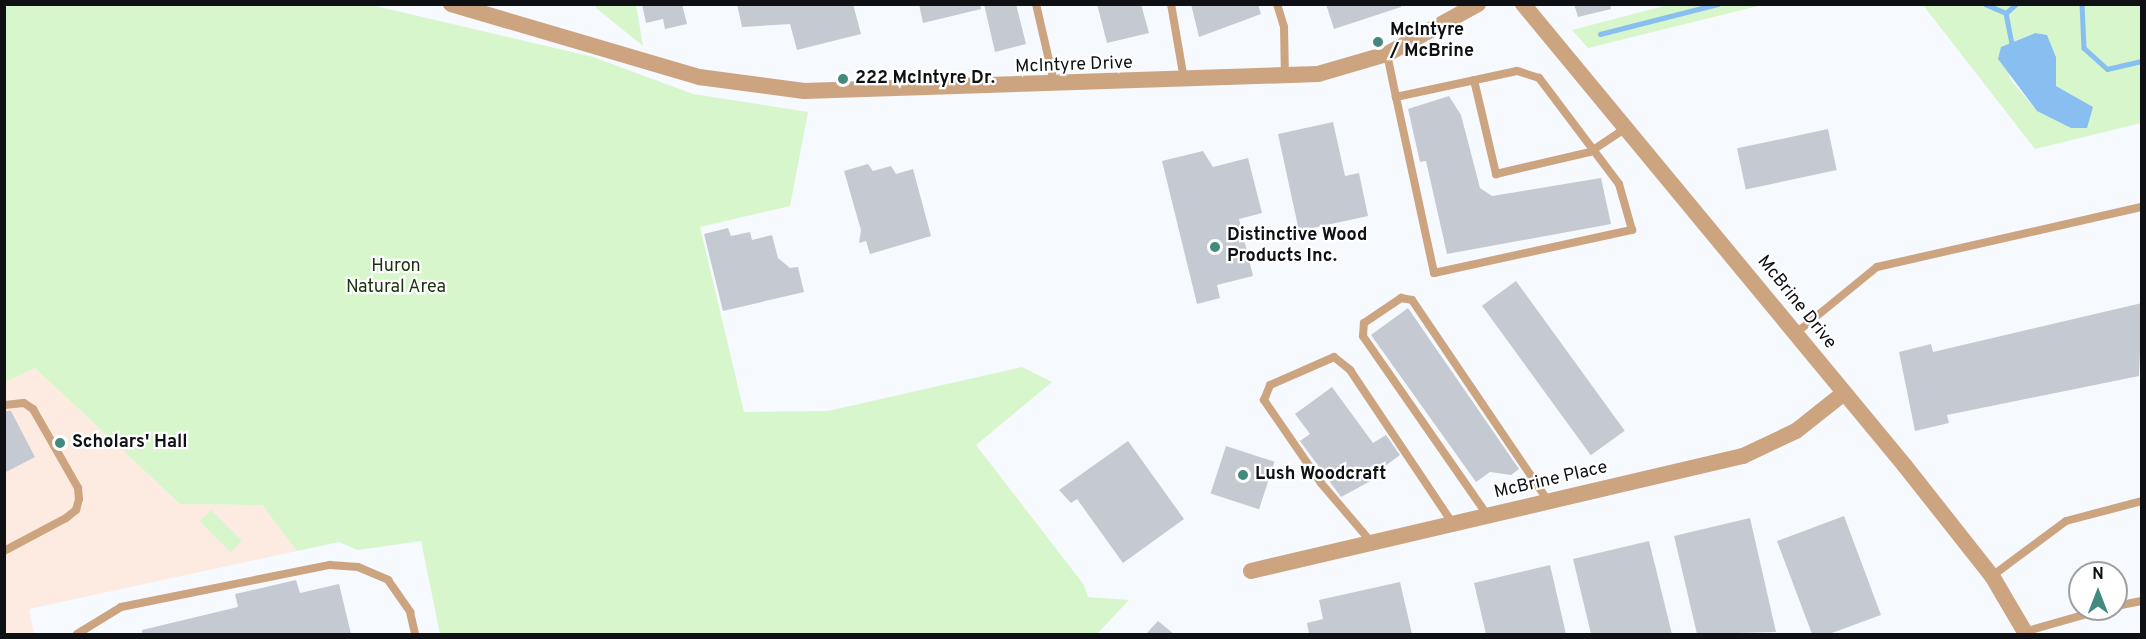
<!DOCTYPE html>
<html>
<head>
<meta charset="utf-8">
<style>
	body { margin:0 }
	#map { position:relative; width:2146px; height:639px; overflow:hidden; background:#f6f9fe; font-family:Overpass,sans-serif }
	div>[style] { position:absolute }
	.education>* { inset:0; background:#fdebe1 }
	.green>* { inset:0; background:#d7f6cb; transform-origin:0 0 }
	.water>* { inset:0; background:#89bef0 }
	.stream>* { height:4.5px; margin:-2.25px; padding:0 2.25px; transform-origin:2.25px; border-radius:2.25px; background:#89bef0 }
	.building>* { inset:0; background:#c5cad2; transform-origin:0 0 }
	.service>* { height:8px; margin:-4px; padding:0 4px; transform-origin:4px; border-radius:4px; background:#cca480 }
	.minor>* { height:16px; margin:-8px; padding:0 8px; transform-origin:8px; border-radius:8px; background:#cca480 }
	.dots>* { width:16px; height:16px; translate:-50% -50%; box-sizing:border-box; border:3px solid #fff; border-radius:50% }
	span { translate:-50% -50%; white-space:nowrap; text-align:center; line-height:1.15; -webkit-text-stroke:4.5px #fff; paint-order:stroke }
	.poi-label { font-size:18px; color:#0e1013; font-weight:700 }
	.left { translate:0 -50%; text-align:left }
	.street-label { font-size:18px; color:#0e1013 }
	.park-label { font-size:18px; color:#19340c }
	.frame { position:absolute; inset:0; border:6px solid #0e1013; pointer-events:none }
	.north { position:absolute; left:2068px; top:561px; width:60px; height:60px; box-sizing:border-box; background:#fff; border:2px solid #9f9fa1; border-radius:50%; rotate:0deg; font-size:16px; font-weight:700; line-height:24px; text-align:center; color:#0e1013 }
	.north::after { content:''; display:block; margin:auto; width:21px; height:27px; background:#44897f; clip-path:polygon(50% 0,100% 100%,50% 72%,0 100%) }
</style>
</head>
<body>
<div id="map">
	<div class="education">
		<i style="clip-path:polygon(35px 368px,180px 504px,262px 505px,297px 551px,29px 609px,34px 634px,5px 634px,4px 382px)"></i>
	</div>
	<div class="green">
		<i style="clip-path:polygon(4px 5px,371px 5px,593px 57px,693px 94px,808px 112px,790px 206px,700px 227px,744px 412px,828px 411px,1022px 367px,1052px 382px,976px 445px,1084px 585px,1088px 597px,1129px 600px,1097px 634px,440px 634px,421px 541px,358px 550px,339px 542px,297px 551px,262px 505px,180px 504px,35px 368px,5px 382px)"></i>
		<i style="clip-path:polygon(595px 5px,636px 5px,643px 46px,596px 8px)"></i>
		<i style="clip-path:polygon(1668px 5px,1762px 5px,1588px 48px,1572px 30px)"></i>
		<i style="clip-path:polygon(evenodd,1923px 5px,2141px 5px,2141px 123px,2035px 149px,1923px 5px,2034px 33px,2047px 35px,2056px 57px,2056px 86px,2077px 98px,2037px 111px,2010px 79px,2001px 47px,2034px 33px)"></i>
		<i style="left:211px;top:510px;width:44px;height:16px;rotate:45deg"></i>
	</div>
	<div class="water">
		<i style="clip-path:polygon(2035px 33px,2047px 35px,2056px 57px,2056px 86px,2093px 107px,2087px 128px,2071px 128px,2037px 111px,1998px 59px,2001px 47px)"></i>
	</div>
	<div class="stream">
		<i style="left:1985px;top:4px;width:23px;rotate:23deg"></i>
		<i style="left:2006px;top:13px;width:13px;rotate:-42deg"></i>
		<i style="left:2082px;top:4px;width:44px;rotate:87.4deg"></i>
		<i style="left:2084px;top:48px;width:31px;rotate:42deg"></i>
		<i style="left:2107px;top:69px;width:36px;rotate:-13deg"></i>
		<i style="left:2006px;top:13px;width:33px;rotate:79deg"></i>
		<i style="left:1600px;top:34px;width:122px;rotate:-14.3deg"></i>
	</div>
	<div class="building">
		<i style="clip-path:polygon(642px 4px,682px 4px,687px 24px,665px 29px,663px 19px,646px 23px)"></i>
		<i style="clip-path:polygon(737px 4px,853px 4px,861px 34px,797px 50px,790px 24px,742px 27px)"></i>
		<i style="clip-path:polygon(919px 4px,980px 4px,981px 9px,923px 23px)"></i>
		<i style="clip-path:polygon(984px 4px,1016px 4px,1026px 44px,995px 52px)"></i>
		<i style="clip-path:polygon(1097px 4px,1141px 4px,1149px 33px,1107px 43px)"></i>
		<i style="clip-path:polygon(1191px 4px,1258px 4px,1261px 14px,1199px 37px)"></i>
		<i style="clip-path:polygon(1326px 4px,1400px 4px,1401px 7px,1334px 29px)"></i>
		<i style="clip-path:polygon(1574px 4px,1610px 4px,1611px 9px,1578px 17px)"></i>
		<i style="clip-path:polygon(1449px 96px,1461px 115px,1480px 188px,1492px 196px,1601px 178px,1611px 224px,1447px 254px,1426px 161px,1420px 162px,1408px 109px)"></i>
		<i style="clip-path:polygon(1333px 122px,1345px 176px,1359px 173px,1368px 216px,1299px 231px,1278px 134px)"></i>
		<i style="left:1828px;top:129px;width:42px;height:93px;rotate:78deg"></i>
		<i style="clip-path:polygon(1203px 151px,1213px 167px,1248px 158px,1262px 213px,1239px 219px,1253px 276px,1217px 285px,1220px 298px,1197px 304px,1162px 161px)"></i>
		<i style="clip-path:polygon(868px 164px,873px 171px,891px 166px,896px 174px,913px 169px,931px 236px,870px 254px,866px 241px,859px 243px,861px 230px,844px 171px)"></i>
		<i style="clip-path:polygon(728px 228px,731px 236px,750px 232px,752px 240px,772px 235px,778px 258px,790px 268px,798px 267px,804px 292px,723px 311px,704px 234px)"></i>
		<i style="left:1516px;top:281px;width:185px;height:42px;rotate:54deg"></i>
		<i style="clip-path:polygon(2142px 303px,2139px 376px,1947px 415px,1949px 423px,1915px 431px,1899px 352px,1931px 344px,1933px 352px)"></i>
		<i style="clip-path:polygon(1408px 308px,1519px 469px,1511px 475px,1490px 472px,1476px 482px,1371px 335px)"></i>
		<i style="clip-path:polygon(1332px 387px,1373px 443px,1386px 435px,1400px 455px,1377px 472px,1380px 476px,1341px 497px,1300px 441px,1310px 434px,1295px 414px)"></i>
		<i style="clip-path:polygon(4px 411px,11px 411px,35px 457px,4px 473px)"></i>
		<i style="clip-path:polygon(1128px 441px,1184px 519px,1123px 563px,1077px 499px,1071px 503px,1059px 490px)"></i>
		<i style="left:1226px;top:446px;width:51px;height:50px;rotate:18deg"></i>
		<i style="clip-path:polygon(1844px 516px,1881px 615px,1829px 634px,1812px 634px,1777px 541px)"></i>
		<i style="clip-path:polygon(1750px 518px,1776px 632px,1697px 634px,1674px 536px)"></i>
		<i style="clip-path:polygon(1649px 541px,1672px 634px,1591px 634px,1573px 559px)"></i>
		<i style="clip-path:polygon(1550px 565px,1566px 634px,1486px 634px,1474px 583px)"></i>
		<i style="clip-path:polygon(296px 580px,300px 593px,339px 584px,351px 634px,142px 634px,142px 630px,238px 607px,235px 594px)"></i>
		<i style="clip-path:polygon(1400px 582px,1412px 634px,1309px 634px,1307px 623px,1323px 619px,1319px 600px)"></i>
		<i style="clip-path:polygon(1158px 621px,1174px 634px,1146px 634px)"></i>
	</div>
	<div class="service">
		<i style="left:1036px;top:4px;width:84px;rotate:77deg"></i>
		<i style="left:1171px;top:4px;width:76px;rotate:80.2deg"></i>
		<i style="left:1277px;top:4px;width:24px;rotate:73deg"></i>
		<i style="left:1284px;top:27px;width:50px;rotate:88.9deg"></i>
		<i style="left:1387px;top:54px;width:44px;rotate:78.2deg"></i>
		<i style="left:1396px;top:97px;width:180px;rotate:77.8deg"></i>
		<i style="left:1434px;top:273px;width:203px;rotate:-12.3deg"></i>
		<i style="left:1632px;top:230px;width:48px;rotate:-105.8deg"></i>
		<i style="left:1619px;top:184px;width:133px;rotate:-127deg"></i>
		<i style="left:1539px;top:78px;width:23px;rotate:-162deg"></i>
		<i style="left:1517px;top:71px;width:124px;rotate:167.9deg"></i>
		<i style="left:1474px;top:80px;width:97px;rotate:76.8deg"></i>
		<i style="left:1496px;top:174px;width:97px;rotate:-13.2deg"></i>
		<i style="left:1590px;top:152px;width:43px;rotate:-33.7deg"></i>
		<i style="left:1796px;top:333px;width:104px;rotate:-39.2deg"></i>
		<i style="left:1877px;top:267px;width:272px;rotate:-12.8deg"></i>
		<i style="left:4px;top:405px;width:20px;rotate:-6deg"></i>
		<i style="left:24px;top:403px;width:11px;rotate:34deg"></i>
		<i style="left:33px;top:409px;width:91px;rotate:60.3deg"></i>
		<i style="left:78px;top:488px;width:11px;rotate:85deg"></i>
		<i style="left:79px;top:499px;width:11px;rotate:105deg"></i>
		<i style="left:76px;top:510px;width:13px;rotate:141deg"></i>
		<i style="left:66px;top:518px;width:70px;rotate:152deg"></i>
		<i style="left:1488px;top:516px;width:219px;rotate:-124.8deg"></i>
		<i style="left:1363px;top:336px;width:13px;rotate:-86deg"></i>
		<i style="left:1364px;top:323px;width:45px;rotate:-34deg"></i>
		<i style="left:1401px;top:298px;width:11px;rotate:10deg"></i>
		<i style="left:1412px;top:300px;width:244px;rotate:55.9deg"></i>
		<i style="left:1372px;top:543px;width:79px;rotate:-130.4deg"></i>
		<i style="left:1321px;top:483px;width:101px;rotate:-124.5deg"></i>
		<i style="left:1264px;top:400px;width:16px;rotate:-68deg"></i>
		<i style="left:1270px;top:385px;width:70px;rotate:-23.6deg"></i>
		<i style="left:1334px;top:357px;width:21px;rotate:39deg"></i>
		<i style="left:1350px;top:370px;width:185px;rotate:56.2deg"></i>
		<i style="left:1992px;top:576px;width:92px;rotate:-36.6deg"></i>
		<i style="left:2066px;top:521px;width:79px;rotate:-14.7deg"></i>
		<i style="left:2116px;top:606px;width:26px;rotate:-11deg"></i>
		<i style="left:2024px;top:632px;width:83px;rotate:-16deg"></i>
		<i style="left:77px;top:634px;width:52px;rotate:-31.5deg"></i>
		<i style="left:121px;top:607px;width:213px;rotate:-11.4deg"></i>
		<i style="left:330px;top:565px;width:28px;rotate:4deg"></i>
		<i style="left:358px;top:567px;width:33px;rotate:23deg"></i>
		<i style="left:388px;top:580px;width:39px;rotate:55deg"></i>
		<i style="left:410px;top:612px;width:23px;rotate:77deg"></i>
	</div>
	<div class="minor">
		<i style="left:451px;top:4px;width:259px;rotate:16.4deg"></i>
		<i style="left:699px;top:77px;width:106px;rotate:7.6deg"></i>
		<i style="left:804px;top:91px;width:514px;rotate:-1.89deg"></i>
		<i style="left:1318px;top:74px;width:72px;rotate:-16.2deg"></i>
		<i style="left:1387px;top:54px;width:104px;rotate:-28.8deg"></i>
		<i style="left:1523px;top:4px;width:599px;rotate:50.41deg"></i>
		<i style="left:1905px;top:466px;width:140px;rotate:51.7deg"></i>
		<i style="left:1992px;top:576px;width:67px;rotate:59.6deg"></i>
		<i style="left:1251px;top:571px;width:505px;rotate:-13.16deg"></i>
		<i style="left:1743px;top:456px;width:59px;rotate:-25.3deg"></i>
		<i style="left:1796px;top:431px;width:61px;rotate:-38.4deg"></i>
	</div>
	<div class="dots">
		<i style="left:1378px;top:42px;background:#44897f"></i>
		<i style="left:843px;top:79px;background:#44897f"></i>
		<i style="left:1215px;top:247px;background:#44897f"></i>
		<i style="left:60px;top:443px;background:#44897f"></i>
		<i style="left:1243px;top:475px;background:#44897f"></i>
	</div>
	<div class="poi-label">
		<span class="left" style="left:1390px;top:42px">McIntyre<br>/ McBrine</span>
		<span class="left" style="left:855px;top:79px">222 McIntyre Dr.</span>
		<span class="left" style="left:1227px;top:247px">Distinctive Wood<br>Products Inc.</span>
		<span class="left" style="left:72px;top:443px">Scholars' Hall</span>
		<span class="left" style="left:1255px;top:475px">Lush Woodcraft</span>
	</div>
	<div class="street-label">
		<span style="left:1074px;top:66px;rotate:-2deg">McIntyre Drive</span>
		<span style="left:1796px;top:303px;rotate:51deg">McBrine Drive</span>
		<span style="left:1551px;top:481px;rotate:-13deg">McBrine Place</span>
	</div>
	<div class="park-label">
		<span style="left:396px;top:278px">Huron<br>Natural Area</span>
	</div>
	<div class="frame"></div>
	<div class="north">N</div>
</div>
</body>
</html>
